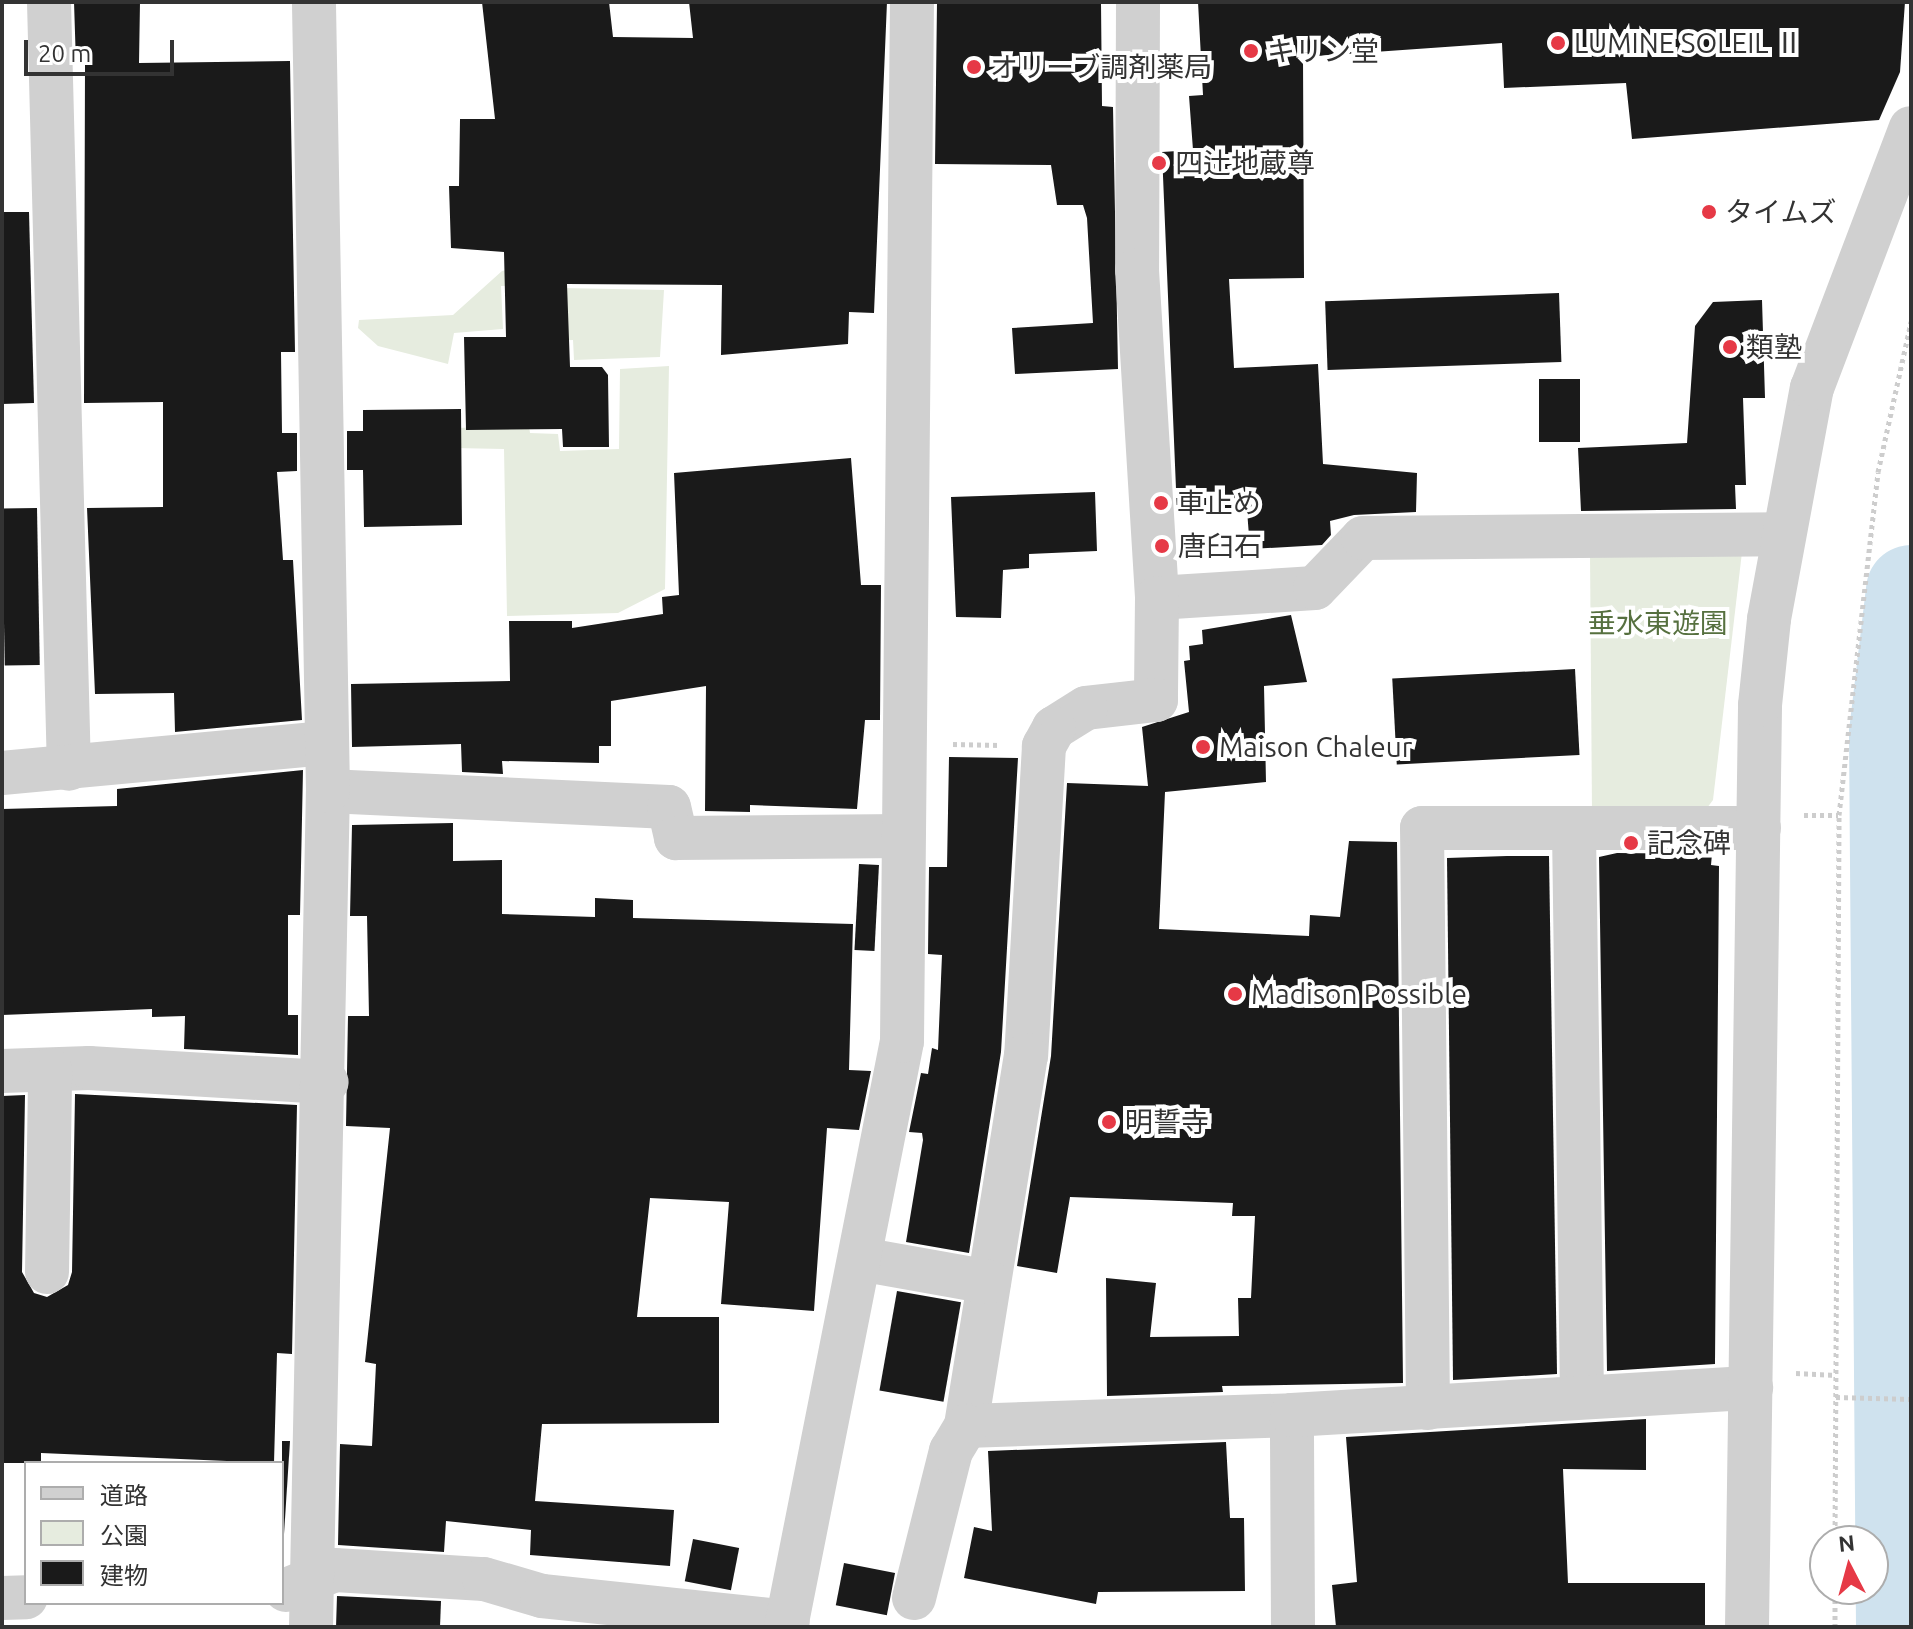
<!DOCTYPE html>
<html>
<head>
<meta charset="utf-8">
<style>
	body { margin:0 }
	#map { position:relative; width:1913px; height:1629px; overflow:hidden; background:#fff; font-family:Ubuntu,"Noto Sans JP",sans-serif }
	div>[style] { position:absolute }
	.green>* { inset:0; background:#e6ecdf }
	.river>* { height:90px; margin:-45px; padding:0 45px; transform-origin:45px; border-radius:45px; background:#cfe2ee }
	.building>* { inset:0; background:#1a1a1a; transform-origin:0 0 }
	.path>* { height:5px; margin-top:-2.5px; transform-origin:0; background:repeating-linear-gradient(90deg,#cdcdcd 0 4px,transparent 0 8px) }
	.minor>* { height:44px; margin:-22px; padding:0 22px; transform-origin:22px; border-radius:22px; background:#d0d0d0 }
	.dots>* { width:22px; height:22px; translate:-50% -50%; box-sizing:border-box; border:4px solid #fff; border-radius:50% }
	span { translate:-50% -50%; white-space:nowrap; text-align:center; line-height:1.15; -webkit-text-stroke:8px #fff; paint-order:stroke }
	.poi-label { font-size:28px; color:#333 }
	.left { translate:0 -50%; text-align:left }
	.park-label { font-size:28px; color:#56703f }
	.frame { position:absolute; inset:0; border:4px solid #333; pointer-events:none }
	.legend { position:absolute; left:24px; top:1461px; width:260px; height:144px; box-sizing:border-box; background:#fff; border:2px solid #adadad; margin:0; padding:10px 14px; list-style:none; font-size:24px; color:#333 }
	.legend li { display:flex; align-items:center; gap:16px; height:40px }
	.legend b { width:40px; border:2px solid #adadad }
	.north { position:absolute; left:1809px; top:1525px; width:80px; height:80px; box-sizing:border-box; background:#fff; border:2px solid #adadad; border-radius:50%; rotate:354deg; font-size:22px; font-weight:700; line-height:32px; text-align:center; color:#333 }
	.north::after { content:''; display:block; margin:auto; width:28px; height:36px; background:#e63946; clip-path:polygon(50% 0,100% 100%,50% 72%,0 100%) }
	.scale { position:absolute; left:24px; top:40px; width:150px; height:36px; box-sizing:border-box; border:4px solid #333; border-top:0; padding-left:10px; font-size:24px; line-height:28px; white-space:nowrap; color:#333; -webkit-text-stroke:6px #fff; paint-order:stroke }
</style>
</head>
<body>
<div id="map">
	<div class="green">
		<i style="clip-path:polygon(561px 260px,561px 288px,664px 290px,660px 357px,574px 360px,573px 340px,546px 341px,544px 285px,501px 286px,503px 329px,454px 333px,448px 364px,378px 346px,358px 328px,359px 320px,453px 315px,502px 271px)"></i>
		<i style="clip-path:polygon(669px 366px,665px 589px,618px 613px,507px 616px,504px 449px,454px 448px,454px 428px,529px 426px,530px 433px,558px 434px,560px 451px,619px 449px,620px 369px)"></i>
		<i style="clip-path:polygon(1590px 552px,1742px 552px,1713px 800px,1704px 812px,1592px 812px)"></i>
	</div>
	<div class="river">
		<i style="left:1901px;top:1627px;width:894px;rotate:-90.45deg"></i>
		<i style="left:1894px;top:733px;width:144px;rotate:-83.2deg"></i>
	</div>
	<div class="building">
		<i style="clip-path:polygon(74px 2px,140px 2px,139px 63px,290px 61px,295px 352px,281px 352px,282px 433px,297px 433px,297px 471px,277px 472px,283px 560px,293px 560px,302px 720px,175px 732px,174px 693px,95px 694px,87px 508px,163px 507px,163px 402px,84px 403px,85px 64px,76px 64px)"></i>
		<i style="clip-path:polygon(482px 2px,609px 2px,613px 37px,693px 38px,689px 2px,887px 2px,874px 313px,849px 312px,848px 344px,721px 355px,722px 285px,567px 284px,570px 367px,602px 367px,608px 375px,609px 447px,563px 447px,562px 429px,466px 430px,464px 337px,506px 337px,504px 252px,451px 248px,449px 186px,459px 186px,460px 119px,495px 119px)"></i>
		<i style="clip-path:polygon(937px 2px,1101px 2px,1102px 106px,1113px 107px,1118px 369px,1015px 374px,1012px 328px,1093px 323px,1087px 218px,1083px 205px,1057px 205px,1051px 165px,935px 164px)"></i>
		<i style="clip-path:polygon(1198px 2px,1905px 2px,1900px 72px,1879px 120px,1632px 139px,1626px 83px,1504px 88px,1502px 43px,1303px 57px,1304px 278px,1229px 279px,1234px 368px,1318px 364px,1323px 464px,1417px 473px,1416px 512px,1354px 515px,1330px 521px,1331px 535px,1322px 545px,1250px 549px,1247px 510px,1177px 513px,1162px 152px,1193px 150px,1189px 96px,1203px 95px)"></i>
		<i style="clip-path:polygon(2px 212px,29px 212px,34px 403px,2px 404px)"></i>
		<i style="left:1559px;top:293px;width:69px;height:234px;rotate:88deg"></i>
		<i style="clip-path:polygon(1762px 300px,1765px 398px,1743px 398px,1746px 485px,1735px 485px,1736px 509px,1581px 511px,1578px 448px,1687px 443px,1695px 326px,1713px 302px)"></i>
		<i style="left:1539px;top:379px;width:41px;height:63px"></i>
		<i style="clip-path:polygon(461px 409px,462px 525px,364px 527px,363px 470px,347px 470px,347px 431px,363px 431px,363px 410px)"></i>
		<i style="clip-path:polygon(851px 458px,861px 585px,881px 585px,880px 720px,865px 720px,857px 809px,750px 805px,750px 812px,705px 811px,706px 686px,611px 701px,611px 746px,599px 746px,599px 763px,502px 761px,503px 774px,462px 772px,461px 744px,352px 747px,351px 684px,510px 681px,509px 621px,572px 621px,572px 628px,663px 614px,662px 597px,679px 595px,674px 473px)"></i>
		<i style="clip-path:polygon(1095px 492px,1097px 551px,1029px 554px,1029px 568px,1003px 570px,1001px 618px,956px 617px,951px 497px)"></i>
		<i style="left:37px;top:508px;width:157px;height:35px;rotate:89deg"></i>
		<i style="clip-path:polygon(1291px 615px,1307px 682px,1264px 686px,1266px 782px,1165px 792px,1159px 929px,1309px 936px,1310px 915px,1340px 917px,1349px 841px,1397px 842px,1403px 1383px,1222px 1386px,1223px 1392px,1107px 1396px,1106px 1278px,1156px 1283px,1150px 1337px,1239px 1336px,1238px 1298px,1251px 1298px,1255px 1216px,1232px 1216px,1233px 1203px,1070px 1197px,1057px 1273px,1017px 1266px,1051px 1056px,1067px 783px,1148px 786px,1142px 727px,1189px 712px,1184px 661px,1190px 660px,1189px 646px,1203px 644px,1202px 630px)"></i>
		<i style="left:1575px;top:669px;width:86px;height:183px;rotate:87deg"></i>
		<i style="clip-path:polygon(949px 757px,1018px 758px,1001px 1052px,969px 1253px,906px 1242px,923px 1140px,922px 1133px,909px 1132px,921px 1073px,928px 1074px,932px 1048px,938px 1050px,942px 955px,928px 954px,929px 867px,947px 867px)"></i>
		<i style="clip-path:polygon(303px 770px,300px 915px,288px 915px,288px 1015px,298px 1015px,298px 1055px,184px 1049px,185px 1016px,152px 1017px,152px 1009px,2px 1015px,2px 809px,117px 806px,117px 789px)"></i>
		<i style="clip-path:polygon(453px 823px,453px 861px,502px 860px,502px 914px,595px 917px,595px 898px,633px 900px,633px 918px,853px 924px,849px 1070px,871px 1071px,859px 1130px,827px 1128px,814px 1311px,721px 1304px,729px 1202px,650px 1198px,637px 1317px,719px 1317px,719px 1423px,542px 1424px,535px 1501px,674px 1510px,670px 1566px,530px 1555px,531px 1530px,446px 1521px,444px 1552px,338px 1545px,340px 1444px,372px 1446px,376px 1364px,365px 1362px,390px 1128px,346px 1126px,348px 1016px,369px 1016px,367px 916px,350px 916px,352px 825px)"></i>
		<i style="clip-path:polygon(1617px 853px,1712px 854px,1711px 865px,1719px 866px,1715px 1364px,1607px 1371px,1599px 857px)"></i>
		<i style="clip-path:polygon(1507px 856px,1549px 856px,1557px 1374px,1453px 1380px,1447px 858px)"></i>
		<i style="left:859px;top:864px;width:20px;height:86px;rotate:3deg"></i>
		<i style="clip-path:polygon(75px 1094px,297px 1105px,292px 1354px,277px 1353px,274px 1463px,41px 1453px,41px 1463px,2px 1463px,2px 1096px,25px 1095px,22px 1272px,34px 1293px,47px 1297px,68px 1285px,72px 1272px)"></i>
		<i style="left:897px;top:1291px;width:65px;height:101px;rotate:10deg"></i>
		<i style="clip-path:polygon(1646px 1419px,1646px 1470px,1563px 1469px,1568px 1583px,1705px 1583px,1705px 1627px,1336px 1627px,1332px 1585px,1357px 1582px,1346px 1437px)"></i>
		<i style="clip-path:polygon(282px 1441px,290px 1441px,282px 1565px)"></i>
		<i style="clip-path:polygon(1226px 1442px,1230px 1518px,1244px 1518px,1245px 1591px,1098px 1592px,1096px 1604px,964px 1578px,974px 1527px,992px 1531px,988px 1451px)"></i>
		<i style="left:693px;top:1539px;width:47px;height:43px;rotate:11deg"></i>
		<i style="left:844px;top:1563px;width:52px;height:43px;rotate:11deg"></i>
		<i style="clip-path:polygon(337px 1596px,441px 1601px,440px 1627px,336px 1627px)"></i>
	</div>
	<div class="path">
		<i style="left:953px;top:744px;width:46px;rotate:1.2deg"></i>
		<i style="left:1804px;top:815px;width:34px"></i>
		<i style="left:1796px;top:1373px;width:40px;rotate:2.9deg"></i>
		<i style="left:1836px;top:1397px;width:75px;rotate:1.5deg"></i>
		<i style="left:1835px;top:1541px;width:726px;rotate:-89.68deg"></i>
		<i style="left:1839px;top:815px;width:345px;rotate:-83.5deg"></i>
		<i style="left:1878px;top:472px;width:154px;rotate:-77.6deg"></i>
		<i style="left:1835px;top:1627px;width:38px;rotate:-90deg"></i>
	</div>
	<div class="minor">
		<i style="left:49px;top:2px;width:767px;rotate:88.51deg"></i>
		<i style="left:1138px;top:2px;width:268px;rotate:90.2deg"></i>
		<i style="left:1137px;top:270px;width:329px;rotate:86.5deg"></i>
		<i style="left:1157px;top:598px;width:158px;rotate:-3.6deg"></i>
		<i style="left:1315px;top:588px;width:69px;rotate:-46.2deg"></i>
		<i style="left:1363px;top:538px;width:418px;rotate:-0.5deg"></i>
		<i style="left:1157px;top:598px;width:102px;rotate:90.6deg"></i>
		<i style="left:1156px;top:700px;width:70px;rotate:173.5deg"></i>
		<i style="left:1086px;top:708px;width:38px;rotate:148deg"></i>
		<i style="left:1054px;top:728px;width:21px;rotate:119deg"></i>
		<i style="left:1044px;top:746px;width:310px;rotate:93.3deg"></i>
		<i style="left:1026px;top:1055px;width:376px;rotate:99.2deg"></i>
		<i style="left:966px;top:1426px;width:326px;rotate:-1.9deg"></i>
		<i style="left:2px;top:773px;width:325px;rotate:-5.3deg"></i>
		<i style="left:328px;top:791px;width:341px;rotate:2.7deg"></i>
		<i style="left:669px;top:807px;width:32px;rotate:77deg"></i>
		<i style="left:676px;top:838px;width:227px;rotate:-0.5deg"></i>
		<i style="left:1574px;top:830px;width:567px;rotate:89.19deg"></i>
		<i style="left:2px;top:1071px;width:87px;rotate:-2deg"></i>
		<i style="left:89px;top:1068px;width:238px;rotate:3.4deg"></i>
		<i style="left:860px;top:1259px;width:131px;rotate:10.1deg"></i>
		<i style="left:47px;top:1272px;width:202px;rotate:-89.1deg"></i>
		<i style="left:1428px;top:1408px;width:580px;rotate:-90.59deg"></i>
		<i style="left:1422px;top:828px;width:337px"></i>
		<i style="left:286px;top:1590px;width:53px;rotate:-22.2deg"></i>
		<i style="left:335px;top:1570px;width:149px;rotate:3.5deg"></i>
		<i style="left:484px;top:1579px;width:60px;rotate:16.3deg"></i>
		<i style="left:542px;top:1596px;width:247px;rotate:6deg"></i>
		<i style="left:2px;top:1598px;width:24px;rotate:-2deg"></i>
		<i style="left:914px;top:1598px;width:152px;rotate:-75.9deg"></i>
		<i style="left:951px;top:1451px;width:29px;rotate:-59deg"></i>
		<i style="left:311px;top:1627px;width:836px;rotate:-88.84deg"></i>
		<i style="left:328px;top:791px;width:789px;rotate:-91.02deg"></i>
		<i style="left:786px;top:1627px;width:597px;rotate:-78.8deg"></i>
		<i style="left:902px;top:1041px;width:1039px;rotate:-89.45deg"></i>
		<i style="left:1293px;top:1627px;width:212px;rotate:-90.3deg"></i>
		<i style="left:1292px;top:1415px;width:460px;rotate:-3.4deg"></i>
		<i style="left:1747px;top:1627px;width:922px;rotate:-89.19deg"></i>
		<i style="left:1760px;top:705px;width:86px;rotate:-84deg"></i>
		<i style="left:1769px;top:619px;width:235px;rotate:-79.5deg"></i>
		<i style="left:1812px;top:388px;width:278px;rotate:-69.2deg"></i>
	</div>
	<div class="dots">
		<i style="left:1558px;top:43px;background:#e63946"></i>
		<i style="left:1251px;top:51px;background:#e63946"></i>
		<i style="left:974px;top:67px;background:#e63946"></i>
		<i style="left:1159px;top:163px;background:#e63946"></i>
		<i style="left:1709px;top:212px;background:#e63946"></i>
		<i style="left:1730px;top:347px;background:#e63946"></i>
		<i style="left:1161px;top:503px;background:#e63946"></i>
		<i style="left:1162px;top:546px;background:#e63946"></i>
		<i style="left:1203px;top:747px;background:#e63946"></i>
		<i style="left:1631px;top:843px;background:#e63946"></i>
		<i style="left:1235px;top:994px;background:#e63946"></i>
		<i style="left:1109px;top:1122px;background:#e63946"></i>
	</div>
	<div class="poi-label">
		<span class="left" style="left:1574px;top:43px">LUMINE SOLEIL Ⅱ</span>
		<span class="left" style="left:1267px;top:51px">キリン堂</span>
		<span class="left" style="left:990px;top:67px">オリーブ調剤薬局</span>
		<span class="left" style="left:1175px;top:163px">四辻地蔵尊</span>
		<span class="left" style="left:1725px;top:212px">タイムズ</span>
		<span class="left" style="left:1746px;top:347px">類塾</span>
		<span class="left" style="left:1177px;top:503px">車止め</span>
		<span class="left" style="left:1178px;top:546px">唐臼石</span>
		<span class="left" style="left:1219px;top:747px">Maison Chaleur</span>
		<span class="left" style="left:1647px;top:843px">記念碑</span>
		<span class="left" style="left:1251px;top:994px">Madison Possible</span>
		<span class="left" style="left:1125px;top:1122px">明誓寺</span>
	</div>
	<div class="park-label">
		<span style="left:1658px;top:623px">垂水東遊園</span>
	</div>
	<div class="frame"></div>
	<ul class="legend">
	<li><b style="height:10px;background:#d0d0d0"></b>道路</li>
	<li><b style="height:22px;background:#e6ecdf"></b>公園</li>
	<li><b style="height:22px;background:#1a1a1a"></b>建物</li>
	</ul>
	<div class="north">N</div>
	<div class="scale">20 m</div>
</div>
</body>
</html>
